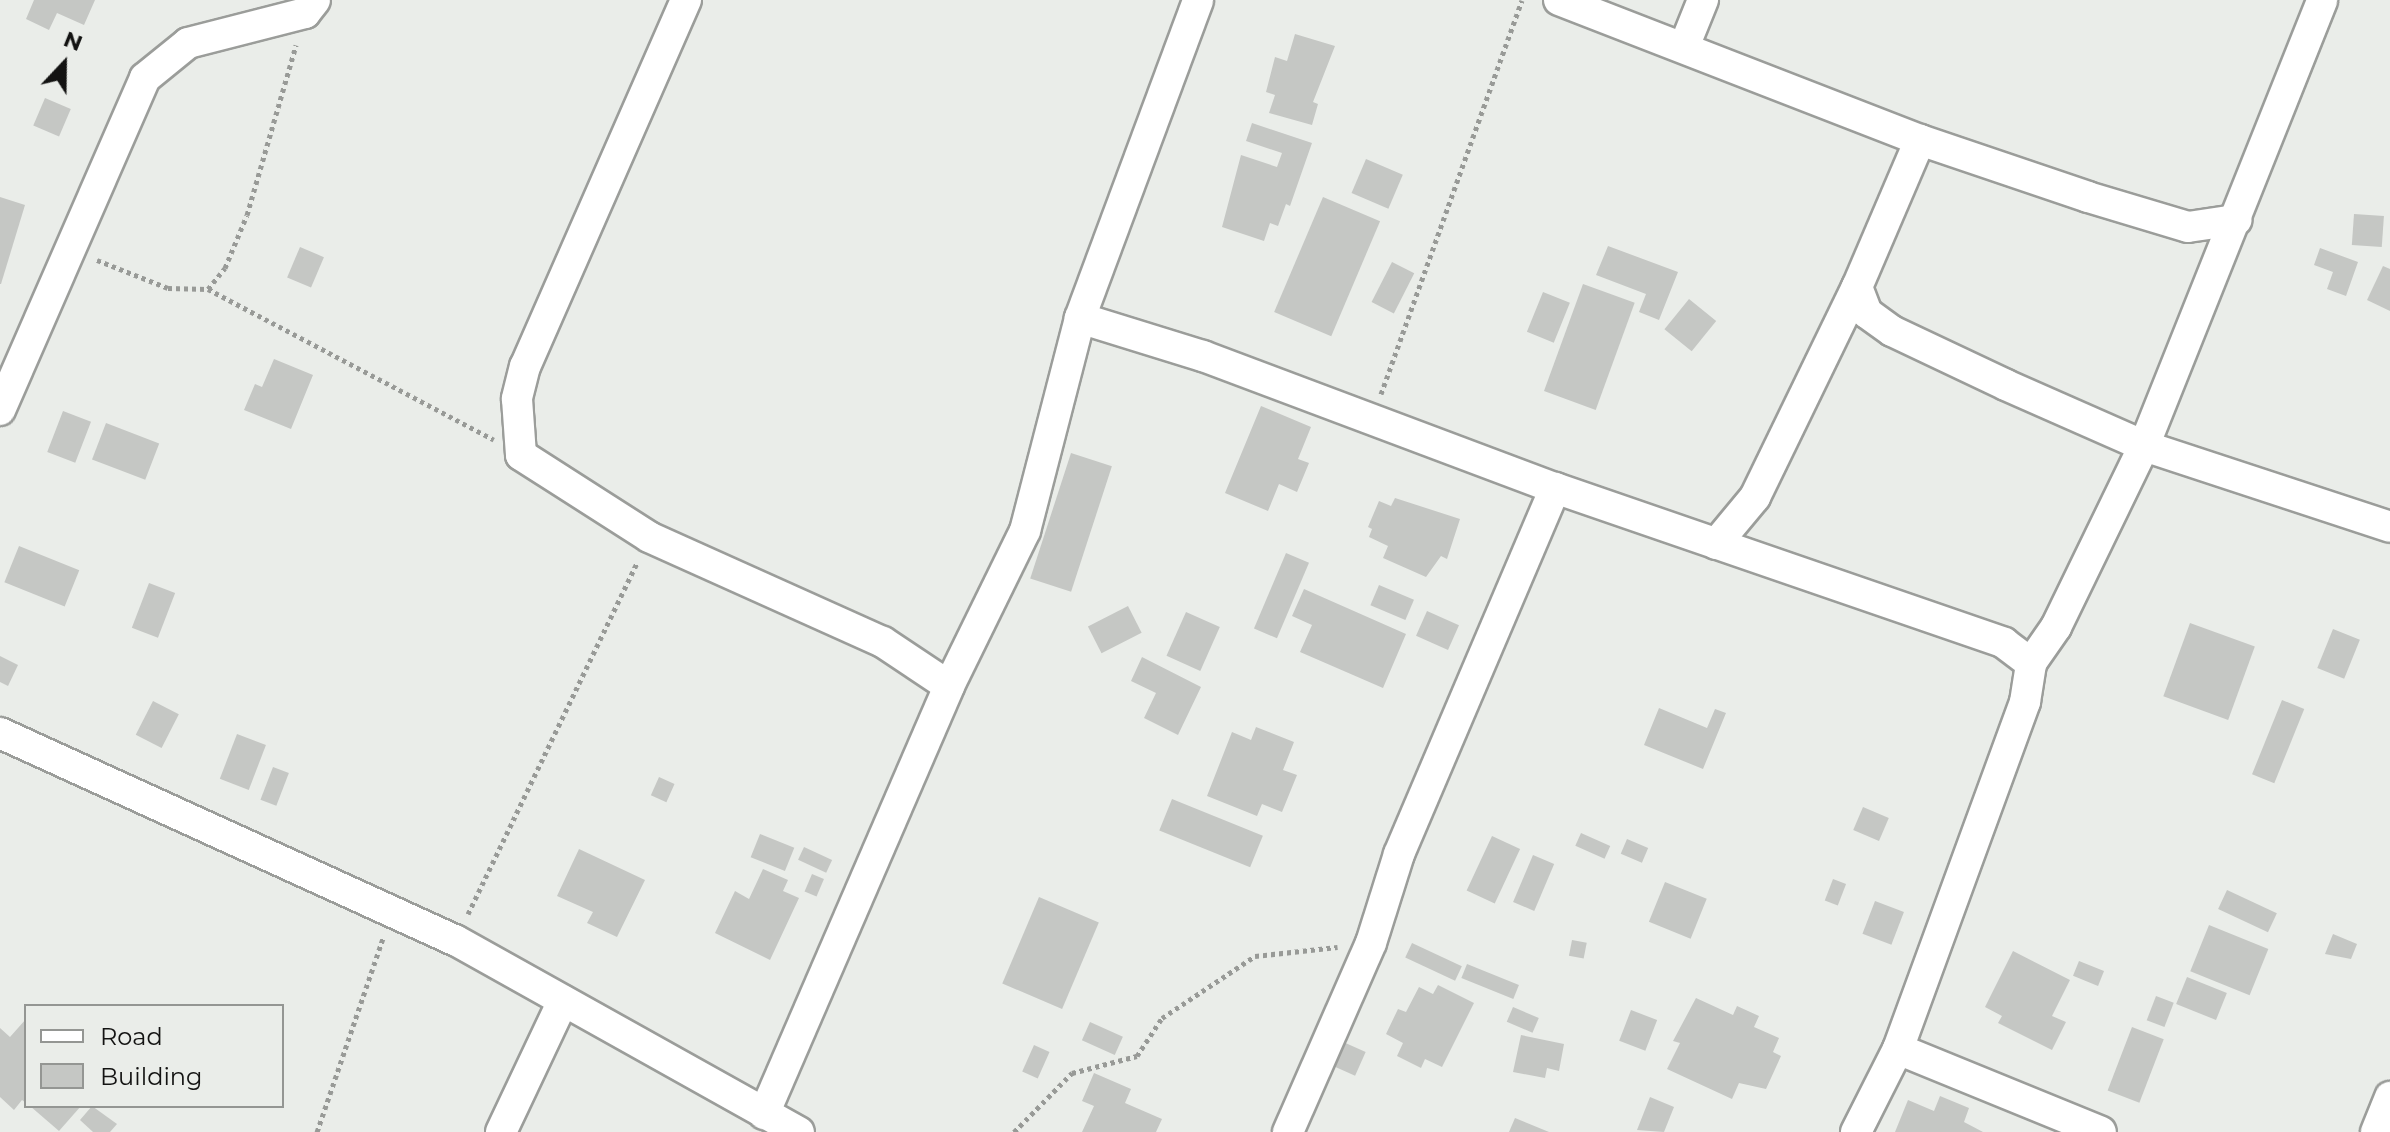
<!DOCTYPE html>
<html>
<head>
<meta charset="utf-8">
<style>
	body { margin:0 }
	#map { position:relative; width:2390px; height:1132px; overflow:hidden; background:#eaede9; font-family:Montserrat,sans-serif }
	div>[style] { position:absolute }
	.building>* { inset:0; background:#c5c7c4; transform-origin:0 0 }
	.path>* { height:5px; margin-top:-2.5px; transform-origin:0; background:repeating-linear-gradient(90deg,#989a97 0 4px,transparent 0 8px) }
	.roads { filter:drop-shadow(2px 0 #9b9d9a) drop-shadow(-2px 0 #9b9d9a) drop-shadow(0 2px #9b9d9a) drop-shadow(0 -2px #9b9d9a) }
	.street>* { height:30px; margin:-15px; padding:0 15px; transform-origin:15px; border-radius:15px; background:#fff }
	span { translate:-50% -50%; white-space:nowrap; text-align:center; line-height:1.15; -webkit-text-stroke:6px #eaede9; paint-order:stroke }
	.legend { position:absolute; left:24px; top:1004px; width:260px; height:104px; box-sizing:border-box; background:#eaede9; border:2px solid #949693; margin:0; padding:10px 14px; list-style:none; font-size:24px; color:#131312 }
	.legend li { display:flex; align-items:center; gap:16px; height:40px }
	.legend b { width:40px; border:2px solid #949693 }
	.north { position:absolute; left:24px; top:24px; width:80px; height:80px; -webkit-text-stroke:6px #eaede9; paint-order:stroke; rotate:22deg; font-size:22px; font-weight:700; line-height:32px; text-align:center; color:#131312 }
	.north::after { content:''; display:block; margin:auto; width:28px; height:36px; background:#131312; clip-path:polygon(50% 0,100% 100%,50% 72%,0 100%) }
</style>
</head>
<body>
<div id="map">
	<div class="building">
		<i style="clip-path:polygon(34px 0,95px 0,84px 25px,57px 13px,49px 30px,26px 19px)"></i>
		<i style="clip-path:polygon(1295px 34px,1335px 46px,1313px 102px,1318px 104px,1312px 125px,1269px 113px,1275px 95px,1266px 92px,1275px 57px,1287px 61px)"></i>
		<i style="left:45px;top:98px;width:28px;height:30px;rotate:23deg"></i>
		<i style="clip-path:polygon(1252px 123px,1312px 143px,1290px 206px,1286px 204px,1278px 226px,1270px 223px,1264px 241px,1222px 227px,1241px 155px,1277px 167px,1282px 153px,1246px 141px)"></i>
		<i style="left:1366px;top:159px;width:40px;height:37px;rotate:23deg"></i>
		<i style="clip-path:polygon(0 197px,25px 205px,1px 284px,0 284px)"></i>
		<i style="left:1323px;top:197px;width:62px;height:125px;rotate:23deg"></i>
		<i style="left:2354px;top:214px;width:30px;height:31px;rotate:4deg"></i>
		<i style="clip-path:polygon(1608px 246px,1678px 272px,1659px 320px,1639px 312px,1646px 294px,1596px 275px)"></i>
		<i style="left:300px;top:247px;width:26px;height:33px;rotate:23deg"></i>
		<i style="clip-path:polygon(2320px 248px,2358px 262px,2346px 296px,2327px 289px,2333px 272px,2314px 265px)"></i>
		<i style="left:1392px;top:262px;width:25px;height:45px;rotate:27deg"></i>
		<i style="clip-path:polygon(2383px 266px,2390px 269px,2390px 311px,2367px 300px)"></i>
		<i style="left:1583px;top:284px;width:55px;height:114px;rotate:20deg"></i>
		<i style="left:1543px;top:292px;width:29px;height:43px;rotate:22deg"></i>
		<i style="left:1689px;top:299px;width:35px;height:39px;rotate:39deg"></i>
		<i style="clip-path:polygon(274px 359px,313px 375px,291px 429px,244px 410px,255px 384px,262px 387px)"></i>
		<i style="clip-path:polygon(1261px 406px,1311px 427px,1298px 459px,1309px 463px,1297px 492px,1279px 484px,1268px 511px,1225px 493px)"></i>
		<i style="left:63px;top:411px;width:30px;height:44px;rotate:21deg"></i>
		<i style="left:106px;top:423px;width:57px;height:39px;rotate:21deg"></i>
		<i style="left:1071px;top:453px;width:43px;height:132px;rotate:18deg"></i>
		<i style="clip-path:polygon(1395px 498px,1460px 519px,1447px 559px,1441px 556px,1426px 577px,1383px 558px,1388px 546px,1369px 537px,1372px 529px,1368px 527px,1379px 501px,1391px 506px)"></i>
		<i style="left:19px;top:546px;width:65px;height:39px;rotate:22deg"></i>
		<i style="left:1286px;top:553px;width:25px;height:82px;rotate:23deg"></i>
		<i style="left:149px;top:583px;width:28px;height:48px;rotate:21deg"></i>
		<i style="left:1379px;top:585px;width:38px;height:22px;rotate:23deg"></i>
		<i style="clip-path:polygon(1304px 589px,1406px 634px,1383px 688px,1300px 652px,1312px 625px,1292px 616px)"></i>
		<i style="left:1128px;top:606px;width:30px;height:45px;rotate:63deg"></i>
		<i style="left:1427px;top:611px;width:35px;height:27px;rotate:24deg"></i>
		<i style="left:1186px;top:612px;width:37px;height:48px;rotate:24deg"></i>
		<i style="left:2190px;top:623px;width:69px;height:78px;rotate:20deg"></i>
		<i style="left:2333px;top:629px;width:29px;height:42px;rotate:22deg"></i>
		<i style="clip-path:polygon(0 656px,18px 665px,8px 686px,0 682px)"></i>
		<i style="clip-path:polygon(1142px 657px,1201px 687px,1178px 735px,1144px 718px,1156px 693px,1131px 681px)"></i>
		<i style="left:2282px;top:700px;width:24px;height:80px;rotate:22deg"></i>
		<i style="left:153px;top:701px;width:29px;height:38px;rotate:27deg"></i>
		<i style="clip-path:polygon(1659px 708px,1707px 728px,1715px 709px,1726px 713px,1703px 769px,1644px 745px)"></i>
		<i style="clip-path:polygon(1256px 727px,1294px 742px,1283px 770px,1297px 775px,1282px 812px,1262px 804px,1257px 816px,1207px 796px,1232px 732px,1251px 740px)"></i>
		<i style="left:237px;top:734px;width:31px;height:48px;rotate:21deg"></i>
		<i style="left:273px;top:767px;width:17px;height:35px;rotate:21deg"></i>
		<i style="left:659px;top:777px;width:17px;height:20px;rotate:24deg"></i>
		<i style="left:1172px;top:799px;width:98px;height:34px;rotate:22deg"></i>
		<i style="left:1863px;top:807px;width:28px;height:25px;rotate:23deg"></i>
		<i style="left:1581px;top:833px;width:32px;height:14px;rotate:24deg"></i>
		<i style="left:760px;top:834px;width:37px;height:25px;rotate:22deg"></i>
		<i style="left:1492px;top:836px;width:31px;height:60px;rotate:25deg"></i>
		<i style="left:1627px;top:839px;width:23px;height:16px;rotate:23deg"></i>
		<i style="left:804px;top:847px;width:31px;height:14px;rotate:25deg"></i>
		<i style="clip-path:polygon(579px 849px,645px 880px,617px 937px,587px 923px,593px 912px,557px 896px)"></i>
		<i style="left:1533px;top:855px;width:23px;height:51px;rotate:23deg"></i>
		<i style="clip-path:polygon(763px 869px,788px 880px,783px 891px,799px 898px,770px 960px,715px 933px,735px 891px,749px 899px)"></i>
		<i style="left:812px;top:874px;width:13px;height:19px;rotate:23deg"></i>
		<i style="left:1833px;top:879px;width:14px;height:23px;rotate:21deg"></i>
		<i style="left:1665px;top:882px;width:45px;height:43px;rotate:22deg"></i>
		<i style="left:2227px;top:890px;width:55px;height:21px;rotate:25deg"></i>
		<i style="left:1039px;top:897px;width:65px;height:94px;rotate:23deg"></i>
		<i style="left:1875px;top:901px;width:31px;height:35px;rotate:21deg"></i>
		<i style="left:2209px;top:925px;width:64px;height:50px;rotate:22deg"></i>
		<i style="clip-path:polygon(2333px 934px,2357px 944px,2351px 959px,2325px 954px)"></i>
		<i style="left:1572px;top:940px;width:15px;height:16px;rotate:11deg"></i>
		<i style="left:1412px;top:943px;width:55px;height:16px;rotate:25deg"></i>
		<i style="clip-path:polygon(2013px 951px,2070px 980px,2052px 1016px,2066px 1022px,2052px 1050px,1998px 1023px,2002px 1016px,1985px 1007px)"></i>
		<i style="left:2079px;top:961px;width:27px;height:16px;rotate:22deg"></i>
		<i style="left:1467px;top:964px;width:56px;height:15px;rotate:22deg"></i>
		<i style="left:2187px;top:977px;width:43px;height:29px;rotate:22deg"></i>
		<i style="clip-path:polygon(1438px 985px,1474px 1003px,1442px 1067px,1425px 1059px,1421px 1068px,1397px 1056px,1403px 1043px,1386px 1034px,1398px 1009px,1406px 1012px,1419px 987px,1433px 994px)"></i>
		<i style="left:2156px;top:996px;width:19px;height:26px;rotate:21deg"></i>
		<i style="clip-path:polygon(1696px 998px,1733px 1015px,1737px 1006px,1759px 1016px,1754px 1027px,1779px 1038px,1773px 1052px,1781px 1056px,1766px 1089px,1739px 1083px,1732px 1099px,1667px 1069px,1680px 1043px,1673px 1041px)"></i>
		<i style="left:1513px;top:1007px;width:28px;height:16px;rotate:23deg"></i>
		<i style="left:1631px;top:1010px;width:28px;height:33px;rotate:21deg"></i>
		<i style="clip-path:polygon(26px 1019px,26px 1103px,22px 1100px,14px 1110px,0 1097px,0 1028px,10px 1037px)"></i>
		<i style="left:1090px;top:1022px;width:36px;height:20px;rotate:24deg"></i>
		<i style="left:2132px;top:1027px;width:34px;height:68px;rotate:21deg"></i>
		<i style="clip-path:polygon(1521px 1035px,1564px 1044px,1559px 1071px,1547px 1068px,1545px 1078px,1513px 1072px)"></i>
		<i style="left:1341px;top:1041px;width:27px;height:26px;rotate:24deg"></i>
		<i style="left:1034px;top:1045px;width:17px;height:29px;rotate:24deg"></i>
		<i style="clip-path:polygon(1094px 1073px,1131px 1089px,1125px 1103px,1162px 1119px,1156px 1132px,1082px 1132px,1094px 1106px,1082px 1101px)"></i>
		<i style="clip-path:polygon(1940px 1096px,1969px 1108px,1964px 1122px,1983px 1132px,1895px 1132px,1908px 1100px,1934px 1111px)"></i>
		<i style="clip-path:polygon(1650px 1097px,1674px 1107px,1664px 1132px,1637px 1130px)"></i>
		<i style="clip-path:polygon(30px 1106px,81px 1106px,59px 1131px)"></i>
		<i style="clip-path:polygon(92px 1106px,117px 1124px,110px 1132px,93px 1132px,80px 1120px)"></i>
		<i style="clip-path:polygon(1515px 1118px,1549px 1132px,1509px 1132px)"></i>
	</div>
	<div class="path">
		<i style="left:97px;top:260px;width:76px;rotate:21.5deg"></i>
		<i style="left:168px;top:288px;width:40px;rotate:1.4deg"></i>
		<i style="left:208px;top:289px;width:27px;rotate:-51deg"></i>
		<i style="left:225px;top:268px;width:57px;rotate:-67.5deg"></i>
		<i style="left:247px;top:215px;width:177px;rotate:-73.9deg"></i>
		<i style="left:208px;top:289px;width:323px;rotate:27.8deg"></i>
		<i style="left:1381px;top:394px;width:418px;rotate:-70.3deg"></i>
		<i style="left:468px;top:914px;width:390px;rotate:-64.3deg"></i>
		<i style="left:317px;top:1132px;width:205px;rotate:-71.2deg"></i>
		<i style="left:1014px;top:1132px;width:83px;rotate:-45.5deg"></i>
		<i style="left:1072px;top:1073px;width:67px;rotate:-14.7deg"></i>
		<i style="left:1137px;top:1056px;width:45px;rotate:-56.7deg"></i>
		<i style="left:1162px;top:1018px;width:112px;rotate:-33.7deg"></i>
		<i style="left:1255px;top:956px;width:83px;rotate:-6.2deg"></i>
	</div>
	<div class="roads">
		<div class="street">
			<i style="left:686px;top:0;width:400px;rotate:113.7deg"></i>
			<i style="left:525px;top:366px;width:34px;rotate:104deg"></i>
			<i style="left:517px;top:399px;width:56px;rotate:85.9deg"></i>
			<i style="left:521px;top:455px;width:152px;rotate:32.6deg"></i>
			<i style="left:649px;top:537px;width:256px;rotate:24.2deg"></i>
			<i style="left:883px;top:642px;width:79px;rotate:33.7deg"></i>
			<i style="left:1559px;top:0;width:387px;rotate:21.2deg"></i>
			<i style="left:1920px;top:140px;width:177px;rotate:18.7deg"></i>
			<i style="left:2088px;top:197px;width:104px;rotate:16.7deg"></i>
			<i style="left:2188px;top:227px;width:49px;rotate:-8.3deg"></i>
			<i style="left:1684px;top:47px;width:51px;rotate:-68deg"></i>
			<i style="left:1857px;top:287px;width:28px;rotate:69deg"></i>
			<i style="left:1867px;top:313px;width:31px;rotate:36deg"></i>
			<i style="left:1892px;top:331px;width:126px;rotate:25.3deg"></i>
			<i style="left:2006px;top:385px;width:151px;rotate:23.8deg"></i>
			<i style="left:2144px;top:446px;width:259px;rotate:18.2deg"></i>
			<i style="left:1080px;top:318px;width:129px;rotate:17.2deg"></i>
			<i style="left:1203px;top:356px;width:376px;rotate:20.6deg"></i>
			<i style="left:1555px;top:488px;width:475px;rotate:19deg"></i>
			<i style="left:2004px;top:643px;width:34px;rotate:37deg"></i>
			<i style="left:0;top:410px;width:362px;rotate:-66.4deg"></i>
			<i style="left:145px;top:78px;width:55px;rotate:-39.1deg"></i>
			<i style="left:188px;top:43px;width:121px;rotate:-14.4deg"></i>
			<i style="left:305px;top:13px;width:16px;rotate:-52deg"></i>
			<i style="left:1716px;top:544px;width:61px;rotate:-50.3deg"></i>
			<i style="left:1755px;top:497px;width:233px;rotate:-64.1deg"></i>
			<i style="left:1857px;top:287px;width:160px;rotate:-66.8deg"></i>
			<i style="left:0;top:733px;width:500px;rotate:24.5deg"></i>
			<i style="left:455px;top:940px;width:394px;rotate:29.2deg"></i>
			<i style="left:1898px;top:1049px;width:219px;rotate:22.2deg"></i>
			<i style="left:764px;top:1114px;width:466px;rotate:-66.6deg"></i>
			<i style="left:949px;top:686px;width:173px;rotate:-63.9deg"></i>
			<i style="left:1025px;top:531px;width:220px;rotate:-75.5deg"></i>
			<i style="left:1080px;top:318px;width:339px;rotate:-69.6deg"></i>
			<i style="left:501px;top:1132px;width:145px;rotate:-64.7deg"></i>
			<i style="left:1288px;top:1132px;width:206px;rotate:-66.3deg"></i>
			<i style="left:1371px;top:943px;width:93px;rotate:-72.5deg"></i>
			<i style="left:1399px;top:854px;width:398px;rotate:-66.9deg"></i>
			<i style="left:1856px;top:1132px;width:93px;rotate:-63.2deg"></i>
			<i style="left:1898px;top:1049px;width:370px;rotate:-69.9deg"></i>
			<i style="left:2025px;top:702px;width:39px;rotate:-81deg"></i>
			<i style="left:2031px;top:663px;width:44px;rotate:-55.2deg"></i>
			<i style="left:2056px;top:627px;width:201px;rotate:-64.1deg"></i>
			<i style="left:2144px;top:446px;width:480px;rotate:-68.2deg"></i>
			<i style="left:2376px;top:1132px;width:38px;rotate:-68deg"></i>
		</div>
	</div>
	<ul class="legend">
	<li><b style="height:10px;background:#fff"></b>Road</li>
	<li><b style="height:22px;background:#c5c7c4"></b>Building</li>
	</ul>
	<div class="north">N</div>
</div>
</body>
</html>
